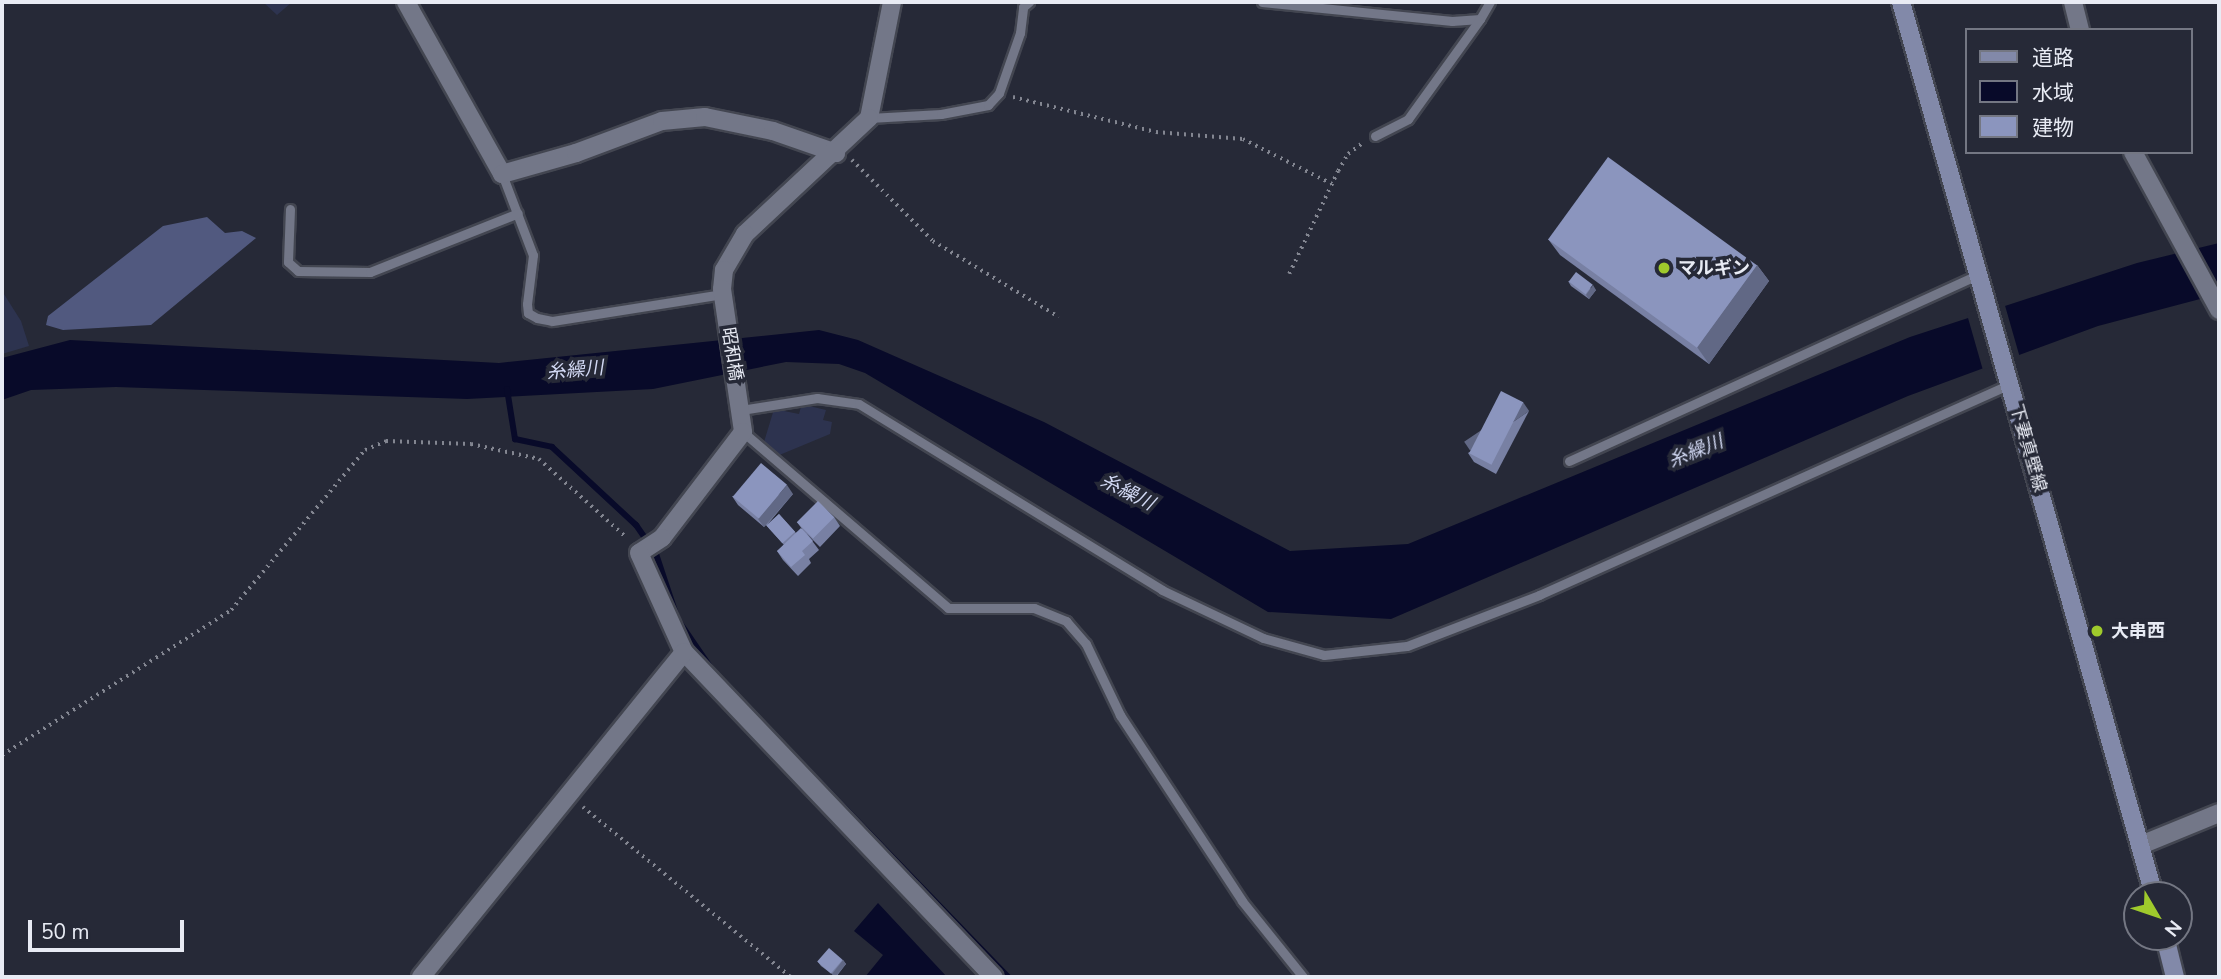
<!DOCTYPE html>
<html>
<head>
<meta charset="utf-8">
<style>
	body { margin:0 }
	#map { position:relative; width:2221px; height:979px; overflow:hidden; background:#262937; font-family:"Nunito Sans","Noto Sans JP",sans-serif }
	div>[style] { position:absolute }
	.green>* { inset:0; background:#2d334f }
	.forest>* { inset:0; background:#51597f }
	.water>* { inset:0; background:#080a29 }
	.pier>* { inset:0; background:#262937; transform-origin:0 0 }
	.stream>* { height:6px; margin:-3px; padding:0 3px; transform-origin:3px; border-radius:3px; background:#080a29 }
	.path>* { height:3.5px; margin-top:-1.75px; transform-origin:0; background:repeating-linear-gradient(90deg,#838691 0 2px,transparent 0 7px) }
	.roads { filter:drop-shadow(2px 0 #434651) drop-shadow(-2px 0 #434651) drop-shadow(0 2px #434651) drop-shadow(0 -2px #434651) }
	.lane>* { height:9px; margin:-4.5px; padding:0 4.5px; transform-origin:4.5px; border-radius:4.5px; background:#737788 }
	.street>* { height:18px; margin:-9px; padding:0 9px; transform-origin:9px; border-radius:9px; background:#737788 }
	.secondary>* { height:18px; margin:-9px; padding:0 9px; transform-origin:9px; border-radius:9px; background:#8289a9 }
	.wall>* { inset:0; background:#7880a3 }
	.shaded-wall>* { inset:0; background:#616885; transform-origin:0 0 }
	.building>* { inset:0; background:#8b95be; transform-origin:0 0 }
	.dots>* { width:19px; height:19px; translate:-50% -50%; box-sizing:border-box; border:4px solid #262937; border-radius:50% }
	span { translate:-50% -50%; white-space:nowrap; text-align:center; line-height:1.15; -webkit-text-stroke:7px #262937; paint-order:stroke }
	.poi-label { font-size:18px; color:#e8ebf4; font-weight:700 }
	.left { translate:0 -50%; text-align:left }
	.street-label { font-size:18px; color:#e8ebf4 }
	.water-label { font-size:19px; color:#d2d9f4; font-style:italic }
	.frame { position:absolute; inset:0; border:4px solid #e8ebf4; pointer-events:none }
	.legend { position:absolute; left:1965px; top:28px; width:228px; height:126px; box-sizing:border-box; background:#262937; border:2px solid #747783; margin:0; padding:9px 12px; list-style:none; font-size:21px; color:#e8ebf4 }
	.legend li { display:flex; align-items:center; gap:14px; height:35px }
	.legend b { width:35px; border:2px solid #747783 }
	.north { position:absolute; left:2123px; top:881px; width:70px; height:70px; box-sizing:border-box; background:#262937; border:2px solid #747783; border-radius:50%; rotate:129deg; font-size:19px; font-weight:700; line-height:28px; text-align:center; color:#e8ebf4 }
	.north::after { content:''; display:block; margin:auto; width:24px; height:32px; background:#9fca2c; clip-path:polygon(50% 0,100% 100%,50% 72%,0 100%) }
	.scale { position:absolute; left:28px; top:920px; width:156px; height:32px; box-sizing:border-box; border:4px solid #e8ebf4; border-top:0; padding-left:9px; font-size:21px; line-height:24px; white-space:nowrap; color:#e8ebf4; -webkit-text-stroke:5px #262937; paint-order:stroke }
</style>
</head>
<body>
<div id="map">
	<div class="green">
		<i style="clip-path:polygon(263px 2px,292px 2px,277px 15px)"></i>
		<i style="clip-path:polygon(2px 291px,21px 321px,29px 346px,2px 354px)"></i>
		<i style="clip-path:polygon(809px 406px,826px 410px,823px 420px,832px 422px,830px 434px,777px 456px,764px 442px,774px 409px,799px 414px,801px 407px)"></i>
	</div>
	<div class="forest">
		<i style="clip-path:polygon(207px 217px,225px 233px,242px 231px,256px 238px,151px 325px,63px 330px,46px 325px,48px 316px,163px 226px)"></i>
	</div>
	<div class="water">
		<i style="clip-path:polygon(2219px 243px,2219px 294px,2098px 326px,1908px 396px,1391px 619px,1268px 612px,865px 373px,839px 364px,786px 362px,653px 389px,467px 399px,116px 387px,31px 390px,2px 400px,2px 358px,70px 340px,499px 363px,819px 330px,858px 340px,1044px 422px,1290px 551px,1408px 544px,1910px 337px,2137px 263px)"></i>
		<i style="clip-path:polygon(878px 903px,947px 977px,865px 977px,883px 955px,854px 931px)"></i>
	</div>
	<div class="pier">
		<i style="left:2004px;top:302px;width:59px;height:39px;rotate:74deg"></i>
	</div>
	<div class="stream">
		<i style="left:507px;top:389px;width:51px;rotate:80.9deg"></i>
		<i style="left:515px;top:439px;width:38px;rotate:12deg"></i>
		<i style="left:552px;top:447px;width:115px;rotate:42.9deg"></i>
		<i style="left:636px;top:525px;width:35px;rotate:55deg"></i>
		<i style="left:656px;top:554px;width:70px;rotate:71.6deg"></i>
		<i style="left:678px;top:620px;width:62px;rotate:55.5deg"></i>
		<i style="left:786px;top:747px;width:320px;rotate:46deg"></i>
	</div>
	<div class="path">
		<i style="left:1013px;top:97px;width:147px;rotate:13.8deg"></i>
		<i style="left:1156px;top:132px;width:87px;rotate:4.6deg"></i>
		<i style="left:1243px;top:139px;width:100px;rotate:26.8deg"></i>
		<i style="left:852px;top:160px;width:115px;rotate:45deg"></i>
		<i style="left:933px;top:241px;width:147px;rotate:31.1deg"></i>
		<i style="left:1289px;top:274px;width:114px;rotate:-64.6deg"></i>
		<i style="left:1338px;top:171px;width:20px;rotate:-60deg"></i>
		<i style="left:1348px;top:154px;width:20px;rotate:-37deg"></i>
		<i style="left:2px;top:755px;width:271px;rotate:-32.3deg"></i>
		<i style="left:231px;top:610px;width:209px;rotate:-50.1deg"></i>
		<i style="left:365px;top:450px;width:23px;rotate:-23deg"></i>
		<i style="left:386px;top:441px;width:85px;rotate:2deg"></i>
		<i style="left:471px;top:444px;width:70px;rotate:12.4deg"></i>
		<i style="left:539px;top:459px;width:118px;rotate:41.9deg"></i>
		<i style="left:583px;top:807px;width:269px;rotate:39.3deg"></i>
	</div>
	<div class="roads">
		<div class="lane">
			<i style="left:1262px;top:2px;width:191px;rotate:5.7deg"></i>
			<i style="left:1452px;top:21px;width:28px;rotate:-4deg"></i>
			<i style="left:1480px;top:19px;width:20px;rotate:-60deg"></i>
			<i style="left:869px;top:118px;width:72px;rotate:-3.2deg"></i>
			<i style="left:941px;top:114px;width:48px;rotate:-10.8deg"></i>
			<i style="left:988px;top:105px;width:16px;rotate:-47deg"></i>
			<i style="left:999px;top:93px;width:64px;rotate:-70.7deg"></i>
			<i style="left:1020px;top:33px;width:26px;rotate:-83deg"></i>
			<i style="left:1023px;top:7px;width:8px;rotate:-40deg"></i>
			<i style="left:1375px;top:136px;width:37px;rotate:-27deg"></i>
			<i style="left:1408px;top:119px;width:123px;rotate:-54.2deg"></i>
			<i style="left:502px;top:174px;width:87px;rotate:69.1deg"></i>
			<i style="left:533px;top:255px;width:49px;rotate:97deg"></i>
			<i style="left:527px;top:304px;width:9px;rotate:84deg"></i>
			<i style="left:528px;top:313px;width:10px;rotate:29deg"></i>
			<i style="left:537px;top:318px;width:15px;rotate:11deg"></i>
			<i style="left:552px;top:321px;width:173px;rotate:-9deg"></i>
			<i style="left:290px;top:209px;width:53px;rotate:92.2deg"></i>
			<i style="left:288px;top:262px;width:13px;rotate:42deg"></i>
			<i style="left:298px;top:271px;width:72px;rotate:0.8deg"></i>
			<i style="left:370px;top:272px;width:159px;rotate:-21.7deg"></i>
			<i style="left:741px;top:410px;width:77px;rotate:-9deg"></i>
			<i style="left:817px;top:398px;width:42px;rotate:8.1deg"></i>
			<i style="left:859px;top:404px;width:356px;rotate:31.5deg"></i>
			<i style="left:1162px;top:590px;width:112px;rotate:25.4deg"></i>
			<i style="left:1263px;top:638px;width:63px;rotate:15.6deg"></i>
			<i style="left:1324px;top:655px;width:83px;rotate:-6.2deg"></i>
			<i style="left:1407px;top:646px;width:142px;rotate:-21.1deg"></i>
			<i style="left:1539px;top:595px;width:516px;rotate:-24.13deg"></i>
			<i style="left:743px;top:432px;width:270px;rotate:40.6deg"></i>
			<i style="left:948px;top:608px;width:86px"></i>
			<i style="left:1034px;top:608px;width:35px;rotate:22deg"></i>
			<i style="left:1066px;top:621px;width:30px;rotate:49deg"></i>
			<i style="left:1086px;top:644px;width:79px;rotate:64.4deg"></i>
			<i style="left:1120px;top:715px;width:222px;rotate:56.7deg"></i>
			<i style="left:1242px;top:901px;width:97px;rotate:51.2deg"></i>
			<i style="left:1569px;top:461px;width:449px;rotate:-24.5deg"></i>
		</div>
		<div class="street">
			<i style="left:406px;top:2px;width:197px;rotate:60.8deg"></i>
			<i style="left:502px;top:174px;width:77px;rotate:-15.8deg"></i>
			<i style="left:576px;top:153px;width:92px;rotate:-20.4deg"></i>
			<i style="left:662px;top:121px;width:43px;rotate:-5.3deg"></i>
			<i style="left:705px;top:117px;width:69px;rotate:11.6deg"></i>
			<i style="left:773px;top:131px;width:67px;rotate:19.2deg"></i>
			<i style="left:892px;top:2px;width:118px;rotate:101.2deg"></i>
			<i style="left:869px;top:118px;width:170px;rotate:136.9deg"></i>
			<i style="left:745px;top:234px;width:42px;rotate:120.3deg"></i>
			<i style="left:724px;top:270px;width:19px;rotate:96deg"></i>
			<i style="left:722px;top:289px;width:145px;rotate:81.6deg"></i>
			<i style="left:743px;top:432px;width:133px;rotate:127.4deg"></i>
			<i style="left:662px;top:538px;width:27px;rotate:147deg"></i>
			<i style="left:639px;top:553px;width:109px;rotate:65.6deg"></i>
			<i style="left:684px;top:652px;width:449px;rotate:46.4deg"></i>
			<i style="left:2073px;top:2px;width:29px;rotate:76deg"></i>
			<i style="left:2133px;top:152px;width:180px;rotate:61.4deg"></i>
			<i style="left:2141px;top:845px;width:84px;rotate:-22.3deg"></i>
			<i style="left:421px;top:977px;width:418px;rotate:-51deg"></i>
		</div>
		<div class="secondary">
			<i style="left:1901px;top:2px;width:928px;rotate:74.18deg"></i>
			<i style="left:2165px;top:937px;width:41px;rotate:76deg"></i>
		</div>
	</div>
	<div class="wall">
		<i style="clip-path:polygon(1548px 239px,1757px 265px,1769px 281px,1709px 364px,1560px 255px)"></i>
		<i style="clip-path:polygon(1568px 281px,1596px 290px,1589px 299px,1571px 286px)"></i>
		<i style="clip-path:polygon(1529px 411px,1496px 474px,1474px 462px,1468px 453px)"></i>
		<i style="clip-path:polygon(793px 494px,767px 525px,779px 514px,796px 533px,802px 529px,797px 522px,834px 517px,840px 526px,820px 547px,807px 534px,819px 550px,809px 559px,811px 563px,798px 576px,783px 560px,777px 551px,784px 545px,766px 525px,764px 527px,738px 505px,732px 496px)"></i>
		<i style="clip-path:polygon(843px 960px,846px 964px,836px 977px,821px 966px,818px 962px)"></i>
	</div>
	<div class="shaded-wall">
		<i style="clip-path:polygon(1757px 265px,1769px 281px,1709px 364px,1697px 347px)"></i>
		<i style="clip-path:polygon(1593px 285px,1596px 290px,1589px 299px,1586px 295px)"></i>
		<i style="left:1523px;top:402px;width:11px;height:71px;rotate:56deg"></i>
		<i style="clip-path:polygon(787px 485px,793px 494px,764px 527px,758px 519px)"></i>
		<i style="clip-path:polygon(843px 960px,846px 964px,835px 977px,832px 974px)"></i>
	</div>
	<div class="building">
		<i style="left:1608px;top:157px;width:184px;height:102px;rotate:36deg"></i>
		<i style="left:1576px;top:272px;width:21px;height:12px;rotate:37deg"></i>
		<i style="left:1501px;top:391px;width:25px;height:70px;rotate:27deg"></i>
		<i style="left:761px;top:463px;width:34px;height:44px;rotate:40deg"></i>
		<i style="left:818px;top:501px;width:23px;height:30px;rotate:45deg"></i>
		<i style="left:779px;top:514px;width:24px;height:17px;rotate:48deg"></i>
		<i style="clip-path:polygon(801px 528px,813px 541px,802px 551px,805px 555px,791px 567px,777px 551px)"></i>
		<i style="left:829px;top:948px;width:18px;height:18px;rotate:41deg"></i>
	</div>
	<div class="dots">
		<i style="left:1664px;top:268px;background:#9fca2c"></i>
		<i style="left:2097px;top:631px;background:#9fca2c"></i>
	</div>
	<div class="poi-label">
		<span class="left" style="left:1678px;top:268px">マルギン</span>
		<span class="left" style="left:2111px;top:631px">大串西</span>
	</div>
	<div class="street-label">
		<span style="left:732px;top:354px;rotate:81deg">昭和橋</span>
		<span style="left:2028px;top:448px;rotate:74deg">下妻真壁線</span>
	</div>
	<div class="water-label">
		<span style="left:575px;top:371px;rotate:-5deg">糸繰川</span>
		<span style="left:1696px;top:452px;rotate:-22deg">糸繰川</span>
		<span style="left:1127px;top:493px;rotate:27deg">糸繰川</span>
	</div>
	<div class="frame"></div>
	<ul class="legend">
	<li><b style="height:9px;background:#8289a9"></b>道路</li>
	<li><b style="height:19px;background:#080a29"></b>水域</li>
	<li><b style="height:19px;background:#8b95be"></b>建物</li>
	</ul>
	<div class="north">N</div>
	<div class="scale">50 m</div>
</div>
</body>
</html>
